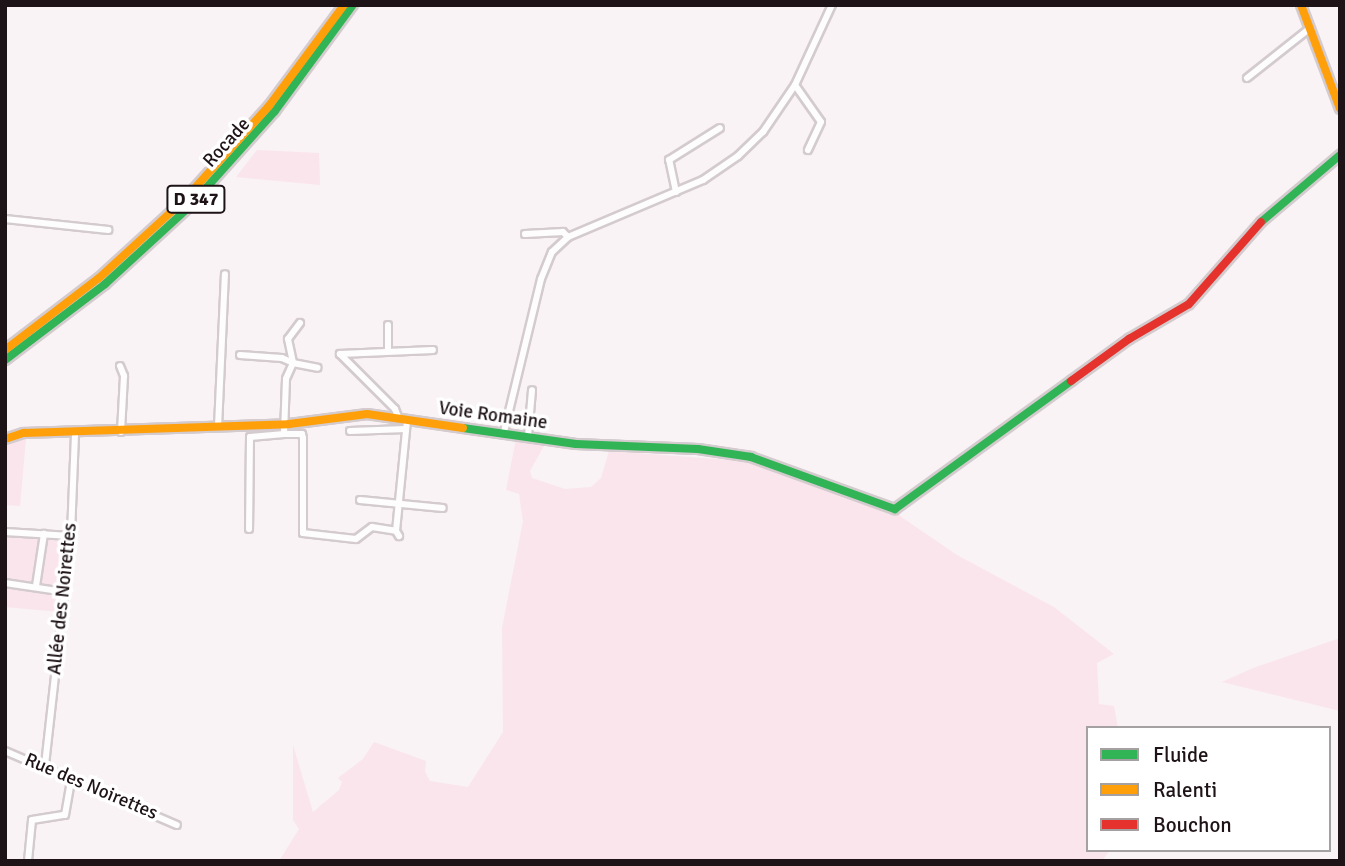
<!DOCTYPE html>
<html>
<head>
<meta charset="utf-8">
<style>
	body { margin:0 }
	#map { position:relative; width:1345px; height:866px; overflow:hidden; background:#f9f3f5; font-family:Signika,sans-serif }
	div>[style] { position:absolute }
	.green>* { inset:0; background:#fae5ec }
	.roads { filter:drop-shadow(2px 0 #d4cbce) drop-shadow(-2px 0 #d4cbce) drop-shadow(0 2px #d4cbce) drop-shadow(0 -2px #d4cbce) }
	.street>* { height:6px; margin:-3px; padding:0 3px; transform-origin:3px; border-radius:3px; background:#fefdfe }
	.fast>* { height:8px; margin:-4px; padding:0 4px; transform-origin:4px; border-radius:4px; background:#30b455 }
	.slow>* { height:8px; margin:-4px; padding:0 4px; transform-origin:4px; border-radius:4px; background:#ff9f0a }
	.jam>* { height:8px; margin:-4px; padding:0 4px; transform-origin:4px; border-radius:4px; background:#e5322d }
	span { translate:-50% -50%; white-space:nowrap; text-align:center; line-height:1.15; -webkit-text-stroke:7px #fff; paint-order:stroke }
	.shield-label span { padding:2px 5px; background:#fff; border:2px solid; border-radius:5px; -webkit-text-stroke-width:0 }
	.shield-label { font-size:18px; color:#1e1317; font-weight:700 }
	.street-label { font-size:19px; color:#1e1317 }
	.frame { position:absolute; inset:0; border:7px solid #1e1317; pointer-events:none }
	.legend { position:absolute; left:1086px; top:726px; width:245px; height:126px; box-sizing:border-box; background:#fff; border:2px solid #a5a1a2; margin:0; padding:9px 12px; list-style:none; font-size:21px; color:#1e1317 }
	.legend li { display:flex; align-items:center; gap:14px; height:35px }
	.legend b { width:35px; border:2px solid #a5a1a2 }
</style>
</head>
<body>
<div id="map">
	<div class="green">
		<i style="clip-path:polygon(257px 150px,319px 153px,320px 185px,236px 177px)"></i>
		<i style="clip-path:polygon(26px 439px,20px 506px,5px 505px,5px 443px)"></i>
		<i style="clip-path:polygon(516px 439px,545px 444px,530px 471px,532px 478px,565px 489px,591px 487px,601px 478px,609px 451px,757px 462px,897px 514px,957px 555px,1054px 607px,1114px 654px,1097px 663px,1099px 704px,1114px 706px,1118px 728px,1088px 728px,1088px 850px,1110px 850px,1102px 861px,279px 861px,299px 829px,293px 820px,293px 745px,313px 812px,339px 790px,342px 782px,338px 778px,363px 759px,374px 742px,426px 761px,425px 772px,430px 781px,468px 787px,503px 732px,502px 628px,523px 521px,519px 494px,506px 490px)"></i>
		<i style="clip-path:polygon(5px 530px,69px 533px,60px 612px,5px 607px)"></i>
		<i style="clip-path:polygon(1340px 638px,1340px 711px,1222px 682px,1253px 668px)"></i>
	</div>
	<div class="roads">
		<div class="street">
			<i style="left:1247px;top:78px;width:80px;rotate:-38.4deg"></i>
			<i style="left:795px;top:85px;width:45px;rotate:54.9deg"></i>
			<i style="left:821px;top:122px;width:31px;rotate:115deg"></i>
			<i style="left:676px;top:192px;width:33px;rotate:-102deg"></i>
			<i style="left:669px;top:160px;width:60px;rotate:-32.1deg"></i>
			<i style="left:5px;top:219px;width:104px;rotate:6.1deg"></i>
			<i style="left:525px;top:234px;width:38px;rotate:-3deg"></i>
			<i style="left:563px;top:232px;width:7px;rotate:45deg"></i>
			<i style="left:300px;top:323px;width:20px;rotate:127deg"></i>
			<i style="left:288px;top:339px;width:25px;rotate:78deg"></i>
			<i style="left:293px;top:363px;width:25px;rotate:11deg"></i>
			<i style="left:388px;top:350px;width:25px;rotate:-90deg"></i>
			<i style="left:240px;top:355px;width:42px;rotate:4.1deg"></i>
			<i style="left:282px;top:358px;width:12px;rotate:24deg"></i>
			<i style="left:293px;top:363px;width:17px;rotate:114deg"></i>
			<i style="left:286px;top:379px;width:55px;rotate:92.1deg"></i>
			<i style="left:284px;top:434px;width:34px;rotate:175deg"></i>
			<i style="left:250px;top:437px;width:92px;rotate:90.6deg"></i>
			<i style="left:120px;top:366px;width:11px;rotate:68deg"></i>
			<i style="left:124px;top:376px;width:56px;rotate:93.1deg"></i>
			<i style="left:399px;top:419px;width:11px;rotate:-112deg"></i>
			<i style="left:395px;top:409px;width:78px;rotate:-135deg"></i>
			<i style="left:340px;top:354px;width:93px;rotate:-2.5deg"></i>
			<i style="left:218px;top:427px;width:153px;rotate:-87.4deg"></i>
			<i style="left:350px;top:431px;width:56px;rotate:-2deg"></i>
			<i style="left:504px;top:432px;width:157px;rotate:-76.4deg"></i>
			<i style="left:541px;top:279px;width:29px;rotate:-68deg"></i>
			<i style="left:552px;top:252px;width:22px;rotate:-43deg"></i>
			<i style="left:568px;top:237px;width:147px;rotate:-22.9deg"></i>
			<i style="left:703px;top:180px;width:42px;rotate:-34.4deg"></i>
			<i style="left:738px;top:156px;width:35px;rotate:-44deg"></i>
			<i style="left:763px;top:132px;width:57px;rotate:-55.8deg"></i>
			<i style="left:795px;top:85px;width:88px;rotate:-65.2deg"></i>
			<i style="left:284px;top:434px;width:18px"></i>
			<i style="left:302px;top:434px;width:4px;rotate:76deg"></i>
			<i style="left:303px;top:438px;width:95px;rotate:90deg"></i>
			<i style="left:303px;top:533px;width:53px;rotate:6.5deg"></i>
			<i style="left:356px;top:539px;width:20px;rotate:-37deg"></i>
			<i style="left:372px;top:527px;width:24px;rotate:9deg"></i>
			<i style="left:396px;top:531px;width:6px;rotate:59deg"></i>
			<i style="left:528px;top:436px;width:46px;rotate:-85deg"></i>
			<i style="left:360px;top:500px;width:83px;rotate:5.5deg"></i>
			<i style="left:396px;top:531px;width:112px;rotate:-84.3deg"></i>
			<i style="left:5px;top:532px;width:66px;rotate:3.5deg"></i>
			<i style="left:5px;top:583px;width:48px;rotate:8.5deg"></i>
			<i style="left:36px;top:586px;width:53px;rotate:-81.3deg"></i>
			<i style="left:5px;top:751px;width:187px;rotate:23.3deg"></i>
			<i style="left:45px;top:765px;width:232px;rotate:-83.6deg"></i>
			<i style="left:71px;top:534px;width:101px;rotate:-87.7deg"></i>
			<i style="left:28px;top:861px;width:41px;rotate:-84.4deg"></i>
			<i style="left:32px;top:820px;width:33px;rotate:-9deg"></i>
			<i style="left:65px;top:815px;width:39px;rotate:-80deg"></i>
		</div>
		<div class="fast">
			<i style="left:1261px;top:222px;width:104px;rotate:-40.3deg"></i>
			<i style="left:5px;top:360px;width:126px;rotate:-37.2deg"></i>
			<i style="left:105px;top:284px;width:115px;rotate:-42.5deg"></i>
			<i style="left:190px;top:206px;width:127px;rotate:-48.2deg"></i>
			<i style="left:275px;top:111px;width:132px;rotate:-53.7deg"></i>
			<i style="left:463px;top:428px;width:114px;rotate:8.1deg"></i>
			<i style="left:576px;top:444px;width:122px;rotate:2.3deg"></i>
			<i style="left:698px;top:449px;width:54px;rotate:8.6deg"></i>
			<i style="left:751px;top:457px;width:153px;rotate:19.9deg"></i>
			<i style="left:895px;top:509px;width:218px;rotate:-36deg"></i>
		</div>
		<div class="slow">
			<i style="left:1301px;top:5px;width:111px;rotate:69.4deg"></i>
			<i style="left:5px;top:350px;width:118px;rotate:-37.5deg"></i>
			<i style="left:99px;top:278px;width:115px;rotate:-42.5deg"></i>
			<i style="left:184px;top:200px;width:127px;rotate:-47.9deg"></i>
			<i style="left:269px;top:106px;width:126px;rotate:-53.4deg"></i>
			<i style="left:5px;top:439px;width:20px;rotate:-18deg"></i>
			<i style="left:24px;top:433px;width:265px;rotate:-1.9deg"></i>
			<i style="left:289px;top:424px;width:79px;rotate:-7.3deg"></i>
			<i style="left:367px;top:414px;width:97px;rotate:8.3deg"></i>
		</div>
		<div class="jam">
			<i style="left:1071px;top:381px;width:72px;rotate:-35.9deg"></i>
			<i style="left:1129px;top:339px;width:69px;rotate:-30.3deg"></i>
			<i style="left:1189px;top:304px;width:109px;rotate:-48.7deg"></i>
		</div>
	</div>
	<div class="shield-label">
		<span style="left:196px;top:199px">D 347</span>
	</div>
	<div class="street-label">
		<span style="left:227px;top:143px;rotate:-48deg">Rocade</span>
		<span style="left:493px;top:416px;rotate:8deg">Voie Romaine</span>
		<span style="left:63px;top:599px;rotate:-84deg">Allée des Noirettes</span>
		<span style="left:91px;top:787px;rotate:23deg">Rue des Noirettes</span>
	</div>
	<div class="frame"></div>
	<ul class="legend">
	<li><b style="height:9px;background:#30b455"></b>Fluide</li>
	<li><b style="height:9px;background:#ff9f0a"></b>Ralenti</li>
	<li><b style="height:9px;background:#e5322d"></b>Bouchon</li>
	</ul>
</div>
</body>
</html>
